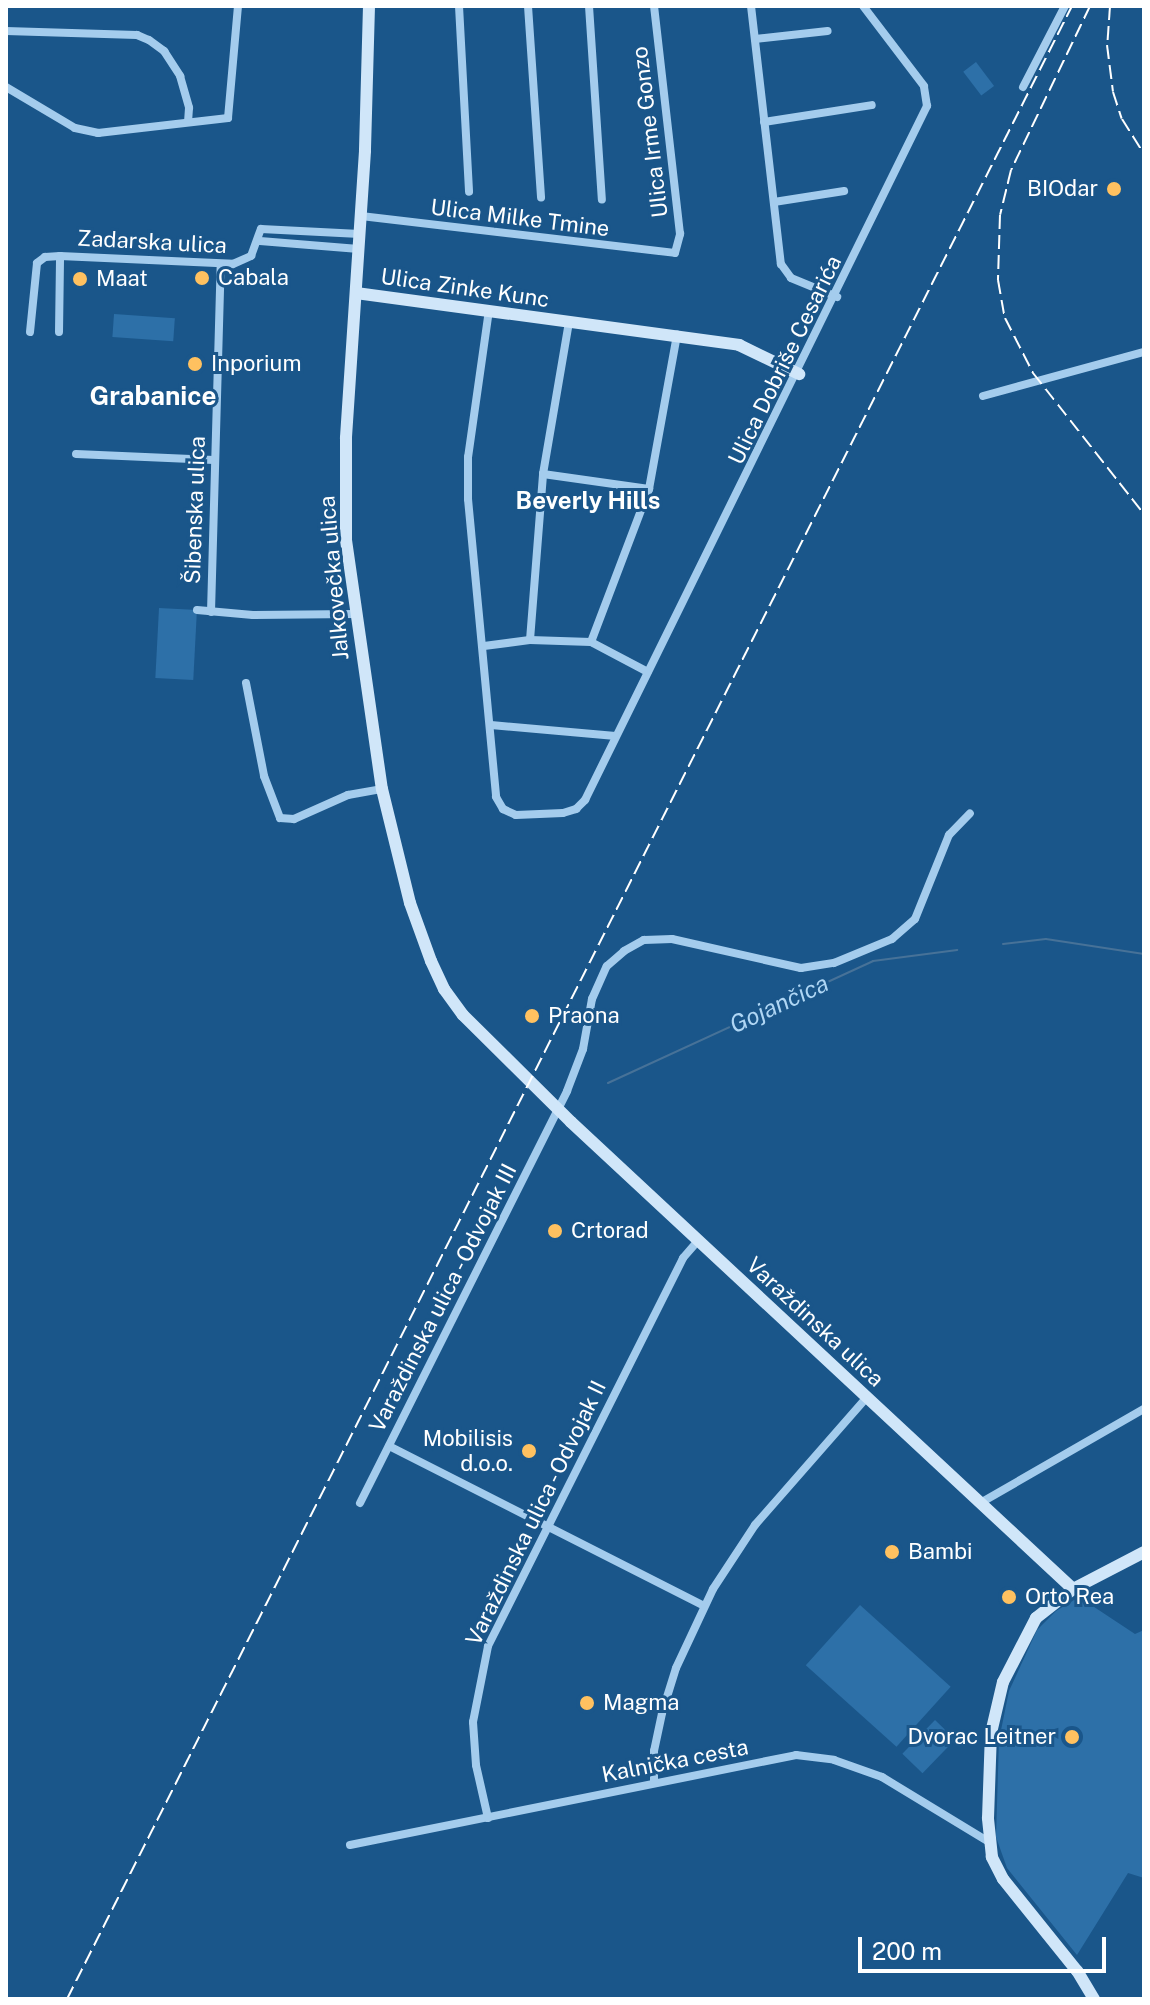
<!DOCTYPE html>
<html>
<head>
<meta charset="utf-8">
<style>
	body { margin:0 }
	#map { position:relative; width:1150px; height:2005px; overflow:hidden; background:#1a568a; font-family:"Public Sans",sans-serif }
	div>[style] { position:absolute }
	.green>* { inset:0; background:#2d70a8; transform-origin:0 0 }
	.stream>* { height:2px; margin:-1px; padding:0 1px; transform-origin:1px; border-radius:1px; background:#477298 }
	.street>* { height:8px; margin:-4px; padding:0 4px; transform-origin:4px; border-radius:4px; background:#a4cced }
	.secondary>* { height:12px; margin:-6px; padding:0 6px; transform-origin:6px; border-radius:6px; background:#d0e6f9 }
	.rail>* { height:2px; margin-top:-1px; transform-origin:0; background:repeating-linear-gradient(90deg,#fff 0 14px,transparent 0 20px) }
	.dots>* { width:22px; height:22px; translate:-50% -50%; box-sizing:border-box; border:4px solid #1a568a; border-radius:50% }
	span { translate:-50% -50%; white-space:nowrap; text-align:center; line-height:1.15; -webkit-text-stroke:6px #1a568a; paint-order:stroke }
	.street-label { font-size:22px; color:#fff }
	.poi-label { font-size:22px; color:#fff }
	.right { translate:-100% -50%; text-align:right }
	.left { translate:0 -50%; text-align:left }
	.neighbourhood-label { font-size:24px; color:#fff; font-weight:700 }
	.water-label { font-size:24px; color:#afd6f4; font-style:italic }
	.quarter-label { font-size:26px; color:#fff; font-weight:700 }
	.frame { position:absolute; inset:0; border:8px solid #fff; pointer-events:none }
	.scale { position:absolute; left:858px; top:1937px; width:248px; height:36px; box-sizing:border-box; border:4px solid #fff; border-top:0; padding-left:10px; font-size:24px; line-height:28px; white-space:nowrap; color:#fff; -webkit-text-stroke:6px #1a568a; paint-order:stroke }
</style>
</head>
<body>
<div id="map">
	<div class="green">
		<i style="left:976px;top:62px;width:30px;height:16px;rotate:53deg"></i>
		<i style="left:114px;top:314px;width:61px;height:23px;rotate:4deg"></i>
		<i style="left:159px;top:608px;width:38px;height:70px;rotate:3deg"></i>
		<i style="clip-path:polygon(1079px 1597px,1135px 1634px,1144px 1630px,1144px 1878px,1128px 1873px,1077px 1955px,1007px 1868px,996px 1837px,999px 1740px,1009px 1691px,1037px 1630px,1056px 1611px)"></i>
		<i style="left:860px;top:1605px;width:122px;height:81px;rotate:42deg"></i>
		<i style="left:935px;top:1720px;width:28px;height:47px;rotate:44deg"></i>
	</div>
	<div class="stream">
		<i style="left:1003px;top:944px;width:43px;rotate:-6.6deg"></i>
		<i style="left:1046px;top:939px;width:99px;rotate:8.7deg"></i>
		<i style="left:608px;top:1083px;width:292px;rotate:-24.7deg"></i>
		<i style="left:873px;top:961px;width:85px;rotate:-7.5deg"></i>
	</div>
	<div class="street">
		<i style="left:459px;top:6px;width:186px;rotate:86.9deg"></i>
		<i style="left:528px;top:6px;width:192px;rotate:86.1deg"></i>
		<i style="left:589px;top:6px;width:194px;rotate:86.2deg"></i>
		<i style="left:751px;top:6px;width:260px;rotate:83.4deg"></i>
		<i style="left:781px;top:264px;width:17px;rotate:54deg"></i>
		<i style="left:791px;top:278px;width:50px;rotate:22.4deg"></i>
		<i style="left:6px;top:31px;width:131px;rotate:1.7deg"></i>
		<i style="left:137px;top:35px;width:13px;rotate:23deg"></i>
		<i style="left:149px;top:40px;width:19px;rotate:36deg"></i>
		<i style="left:164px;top:51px;width:30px;rotate:57deg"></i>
		<i style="left:180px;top:76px;width:33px;rotate:74deg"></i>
		<i style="left:189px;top:108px;width:14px;rotate:94deg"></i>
		<i style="left:755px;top:39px;width:73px;rotate:-6.3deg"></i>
		<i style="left:6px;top:87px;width:80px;rotate:30.7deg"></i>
		<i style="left:75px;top:128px;width:24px;rotate:12deg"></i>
		<i style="left:98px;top:133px;width:131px;rotate:-6.6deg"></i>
		<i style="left:228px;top:118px;width:112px;rotate:-84.9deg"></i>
		<i style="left:1023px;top:87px;width:91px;rotate:-62.6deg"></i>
		<i style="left:764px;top:122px;width:109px;rotate:-8.9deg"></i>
		<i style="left:774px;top:202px;width:71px;rotate:-8.9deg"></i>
		<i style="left:361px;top:216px;width:316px;rotate:6.7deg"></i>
		<i style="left:675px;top:253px;width:20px;rotate:-75deg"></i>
		<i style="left:680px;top:234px;width:229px;rotate:-96.5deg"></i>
		<i style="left:260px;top:241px;width:99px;rotate:4.6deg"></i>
		<i style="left:489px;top:310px;width:148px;rotate:98.1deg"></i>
		<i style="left:468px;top:457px;width:42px;rotate:90deg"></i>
		<i style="left:468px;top:499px;width:299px;rotate:84.6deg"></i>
		<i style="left:496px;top:797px;width:14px;rotate:60deg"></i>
		<i style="left:503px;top:809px;width:14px;rotate:25deg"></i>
		<i style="left:516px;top:815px;width:47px;rotate:-2.4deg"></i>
		<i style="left:563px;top:813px;width:14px;rotate:-17deg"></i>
		<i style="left:576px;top:809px;width:13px;rotate:-45deg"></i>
		<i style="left:585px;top:800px;width:774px;rotate:-63.77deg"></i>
		<i style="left:927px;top:106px;width:20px;rotate:-99deg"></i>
		<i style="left:924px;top:86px;width:101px;rotate:-127.3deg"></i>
		<i style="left:30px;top:332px;width:69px;rotate:-84.2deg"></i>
		<i style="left:37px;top:263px;width:10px;rotate:-37deg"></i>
		<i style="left:45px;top:257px;width:15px;rotate:-4deg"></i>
		<i style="left:59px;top:332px;width:76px;rotate:-89.2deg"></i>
		<i style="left:60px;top:256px;width:173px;rotate:2.6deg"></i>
		<i style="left:233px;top:264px;width:20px;rotate:-24deg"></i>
		<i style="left:251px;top:256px;width:29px;rotate:-70deg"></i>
		<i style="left:261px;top:229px;width:99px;rotate:2.9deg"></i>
		<i style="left:983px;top:396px;width:167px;rotate:-15.3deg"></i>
		<i style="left:76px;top:454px;width:138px;rotate:2.5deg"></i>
		<i style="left:543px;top:474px;width:107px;rotate:8.1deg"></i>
		<i style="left:197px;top:610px;width:56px;rotate:5.1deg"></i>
		<i style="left:253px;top:615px;width:101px;rotate:-0.6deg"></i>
		<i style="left:211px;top:612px;width:348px;rotate:-88.4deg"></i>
		<i style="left:530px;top:640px;width:167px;rotate:-85.5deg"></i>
		<i style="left:543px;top:474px;width:154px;rotate:-80.3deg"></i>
		<i style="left:591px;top:642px;width:164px;rotate:-69.2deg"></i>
		<i style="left:649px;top:489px;width:157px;rotate:-79.7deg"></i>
		<i style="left:484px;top:646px;width:46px;rotate:-7.4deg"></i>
		<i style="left:530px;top:640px;width:61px;rotate:1.9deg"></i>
		<i style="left:591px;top:642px;width:64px;rotate:27.8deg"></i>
		<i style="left:246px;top:683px;width:95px;rotate:79deg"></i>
		<i style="left:264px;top:776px;width:45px;rotate:69.1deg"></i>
		<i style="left:280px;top:818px;width:14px;rotate:4deg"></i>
		<i style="left:294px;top:819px;width:59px;rotate:-24deg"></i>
		<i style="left:348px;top:795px;width:35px;rotate:-10deg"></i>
		<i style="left:491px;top:725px;width:125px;rotate:5deg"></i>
		<i style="left:389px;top:1446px;width:353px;rotate:26.9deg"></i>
		<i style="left:982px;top:1502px;width:187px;rotate:-29.9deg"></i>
		<i style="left:360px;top:1503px;width:461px;rotate:-63.3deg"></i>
		<i style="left:567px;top:1091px;width:45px;rotate:-69.1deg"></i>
		<i style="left:583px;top:1049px;width:51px;rotate:-79.8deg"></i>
		<i style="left:592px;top:999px;width:36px;rotate:-66deg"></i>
		<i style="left:607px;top:966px;width:23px;rotate:-41deg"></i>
		<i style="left:624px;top:951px;width:23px;rotate:-29deg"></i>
		<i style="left:644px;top:940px;width:28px;rotate:-2deg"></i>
		<i style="left:672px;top:939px;width:132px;rotate:12.7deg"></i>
		<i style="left:801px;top:968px;width:33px;rotate:-9deg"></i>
		<i style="left:834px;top:963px;width:63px;rotate:-22.5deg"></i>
		<i style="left:892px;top:939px;width:30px;rotate:-41deg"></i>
		<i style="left:915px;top:919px;width:91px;rotate:-68deg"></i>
		<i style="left:949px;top:835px;width:30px;rotate:-46deg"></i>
		<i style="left:654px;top:1783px;width:32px;rotate:-90deg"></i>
		<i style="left:654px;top:1751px;width:39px;rotate:-78deg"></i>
		<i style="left:662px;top:1713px;width:47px;rotate:-72.7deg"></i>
		<i style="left:676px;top:1668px;width:87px;rotate:-64.9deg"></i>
		<i style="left:713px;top:1589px;width:77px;rotate:-56.7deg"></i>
		<i style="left:755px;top:1525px;width:169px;rotate:-48.8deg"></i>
		<i style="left:488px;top:1818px;width:54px;rotate:-102.8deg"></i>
		<i style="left:476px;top:1765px;width:43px;rotate:-94deg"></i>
		<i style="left:473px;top:1722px;width:77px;rotate:-78.8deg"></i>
		<i style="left:488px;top:1646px;width:434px;rotate:-63.3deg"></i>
		<i style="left:683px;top:1258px;width:23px;rotate:-49deg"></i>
		<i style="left:350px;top:1845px;width:455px;rotate:-11.4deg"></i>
		<i style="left:796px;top:1755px;width:38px;rotate:7deg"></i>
		<i style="left:834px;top:1760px;width:51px;rotate:19.5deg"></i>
		<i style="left:882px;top:1777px;width:125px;rotate:31.3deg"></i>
	</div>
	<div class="secondary">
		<i style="left:369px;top:6px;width:145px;rotate:91.6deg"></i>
		<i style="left:365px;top:151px;width:288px;rotate:93.8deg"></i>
		<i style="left:346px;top:438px;width:102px;rotate:90deg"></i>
		<i style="left:346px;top:540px;width:252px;rotate:81.8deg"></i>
		<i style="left:382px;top:789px;width:117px;rotate:76.2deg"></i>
		<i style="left:410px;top:903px;width:62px;rotate:70.1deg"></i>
		<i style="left:431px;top:961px;width:31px;rotate:65deg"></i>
		<i style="left:444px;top:989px;width:32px;rotate:54deg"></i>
		<i style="left:463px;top:1015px;width:152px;rotate:44.7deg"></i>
		<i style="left:571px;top:1122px;width:686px;rotate:42.93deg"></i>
		<i style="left:356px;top:293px;width:387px;rotate:7.7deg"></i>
		<i style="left:739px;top:345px;width:67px;rotate:25.8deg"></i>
		<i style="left:1094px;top:1999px;width:33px;rotate:-121deg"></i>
		<i style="left:1077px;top:1971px;width:118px;rotate:-128.8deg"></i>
		<i style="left:1003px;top:1879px;width:25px;rotate:-117deg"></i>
		<i style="left:992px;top:1857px;width:39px;rotate:-96deg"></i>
		<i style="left:988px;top:1818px;width:85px;rotate:-88deg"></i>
		<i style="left:991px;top:1733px;width:52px;rotate:-76.8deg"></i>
		<i style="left:1003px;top:1682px;width:72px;rotate:-62.7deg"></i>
		<i style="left:1036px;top:1618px;width:47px;rotate:-38.1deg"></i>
		<i style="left:1073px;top:1589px;width:80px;rotate:-27.5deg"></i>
	</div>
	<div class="rail">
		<i style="left:1090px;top:6px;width:182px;rotate:115.7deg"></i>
		<i style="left:1011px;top:170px;width:46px;rotate:103.7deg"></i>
		<i style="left:1000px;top:215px;width:65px;rotate:91.8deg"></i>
		<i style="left:998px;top:280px;width:39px;rotate:80deg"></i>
		<i style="left:1005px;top:318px;width:62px;rotate:63deg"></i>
		<i style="left:1033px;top:373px;width:179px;rotate:51.8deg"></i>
		<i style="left:1110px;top:6px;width:39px;rotate:94deg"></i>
		<i style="left:1107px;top:45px;width:47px;rotate:82.7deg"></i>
		<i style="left:1113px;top:92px;width:28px;rotate:72deg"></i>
		<i style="left:1122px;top:119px;width:41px;rotate:57.8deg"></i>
		<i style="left:67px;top:1999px;width:2232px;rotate:-63.24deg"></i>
	</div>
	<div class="dots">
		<i style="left:1114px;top:189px;background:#ffc160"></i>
		<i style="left:202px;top:278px;background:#ffc160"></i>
		<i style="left:80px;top:279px;background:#ffc160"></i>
		<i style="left:195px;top:364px;background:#ffc160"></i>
		<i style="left:532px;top:1016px;background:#ffc160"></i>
		<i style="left:555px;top:1231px;background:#ffc160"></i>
		<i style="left:529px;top:1451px;background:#ffc160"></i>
		<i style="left:892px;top:1552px;background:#ffc160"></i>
		<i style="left:1009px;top:1597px;background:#ffc160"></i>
		<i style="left:587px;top:1703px;background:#ffc160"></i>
		<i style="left:1072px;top:1737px;background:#ffc160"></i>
	</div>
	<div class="street-label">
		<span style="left:650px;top:132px;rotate:-97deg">Ulica Irme Gonzo</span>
		<span style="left:520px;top:218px;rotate:7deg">Ulica Milke Tmine</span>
		<span style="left:152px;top:242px;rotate:3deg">Zadarska ulica</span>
		<span style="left:465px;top:288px;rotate:8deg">Ulica Zinke Kunc</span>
		<span style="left:785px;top:360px;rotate:-64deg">Ulica Dobriše Cesarića</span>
		<span style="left:195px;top:510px;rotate:-88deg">Šibenska ulica</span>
		<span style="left:334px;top:578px;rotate:-95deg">Jalkovečka ulica</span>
		<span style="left:443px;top:1298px;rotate:-63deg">Varaždinska ulica - Odvojak III</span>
		<span style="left:815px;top:1322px;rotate:43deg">Varaždinska ulica</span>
		<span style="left:536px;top:1513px;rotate:-64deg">Varaždinska ulica - Odvojak II</span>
		<span style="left:675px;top:1761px;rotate:-11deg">Kalnička cesta</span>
	</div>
	<div class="poi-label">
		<span class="right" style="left:1098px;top:189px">BIOdar</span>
		<span class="left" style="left:218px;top:278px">Cabala</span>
		<span class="left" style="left:96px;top:279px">Maat</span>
		<span class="left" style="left:211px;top:364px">Inporium</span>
		<span class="left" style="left:548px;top:1016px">Praona</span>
		<span class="left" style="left:571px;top:1231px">Crtorad</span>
		<span class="right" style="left:513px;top:1451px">Mobilisis<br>d.o.o.</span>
		<span class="left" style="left:908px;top:1552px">Bambi</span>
		<span class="left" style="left:1025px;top:1597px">Orto Rea</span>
		<span class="left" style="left:603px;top:1703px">Magma</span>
		<span class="right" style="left:1056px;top:1737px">Dvorac Leitner</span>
	</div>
	<div class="neighbourhood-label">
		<span style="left:588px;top:501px">Beverly Hills</span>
	</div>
	<div class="water-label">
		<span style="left:779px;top:1004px;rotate:-25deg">Gojančica</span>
	</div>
	<div class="quarter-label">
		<span style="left:153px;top:396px">Grabanice</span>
	</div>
	<div class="frame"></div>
	<div class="scale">200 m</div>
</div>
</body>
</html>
